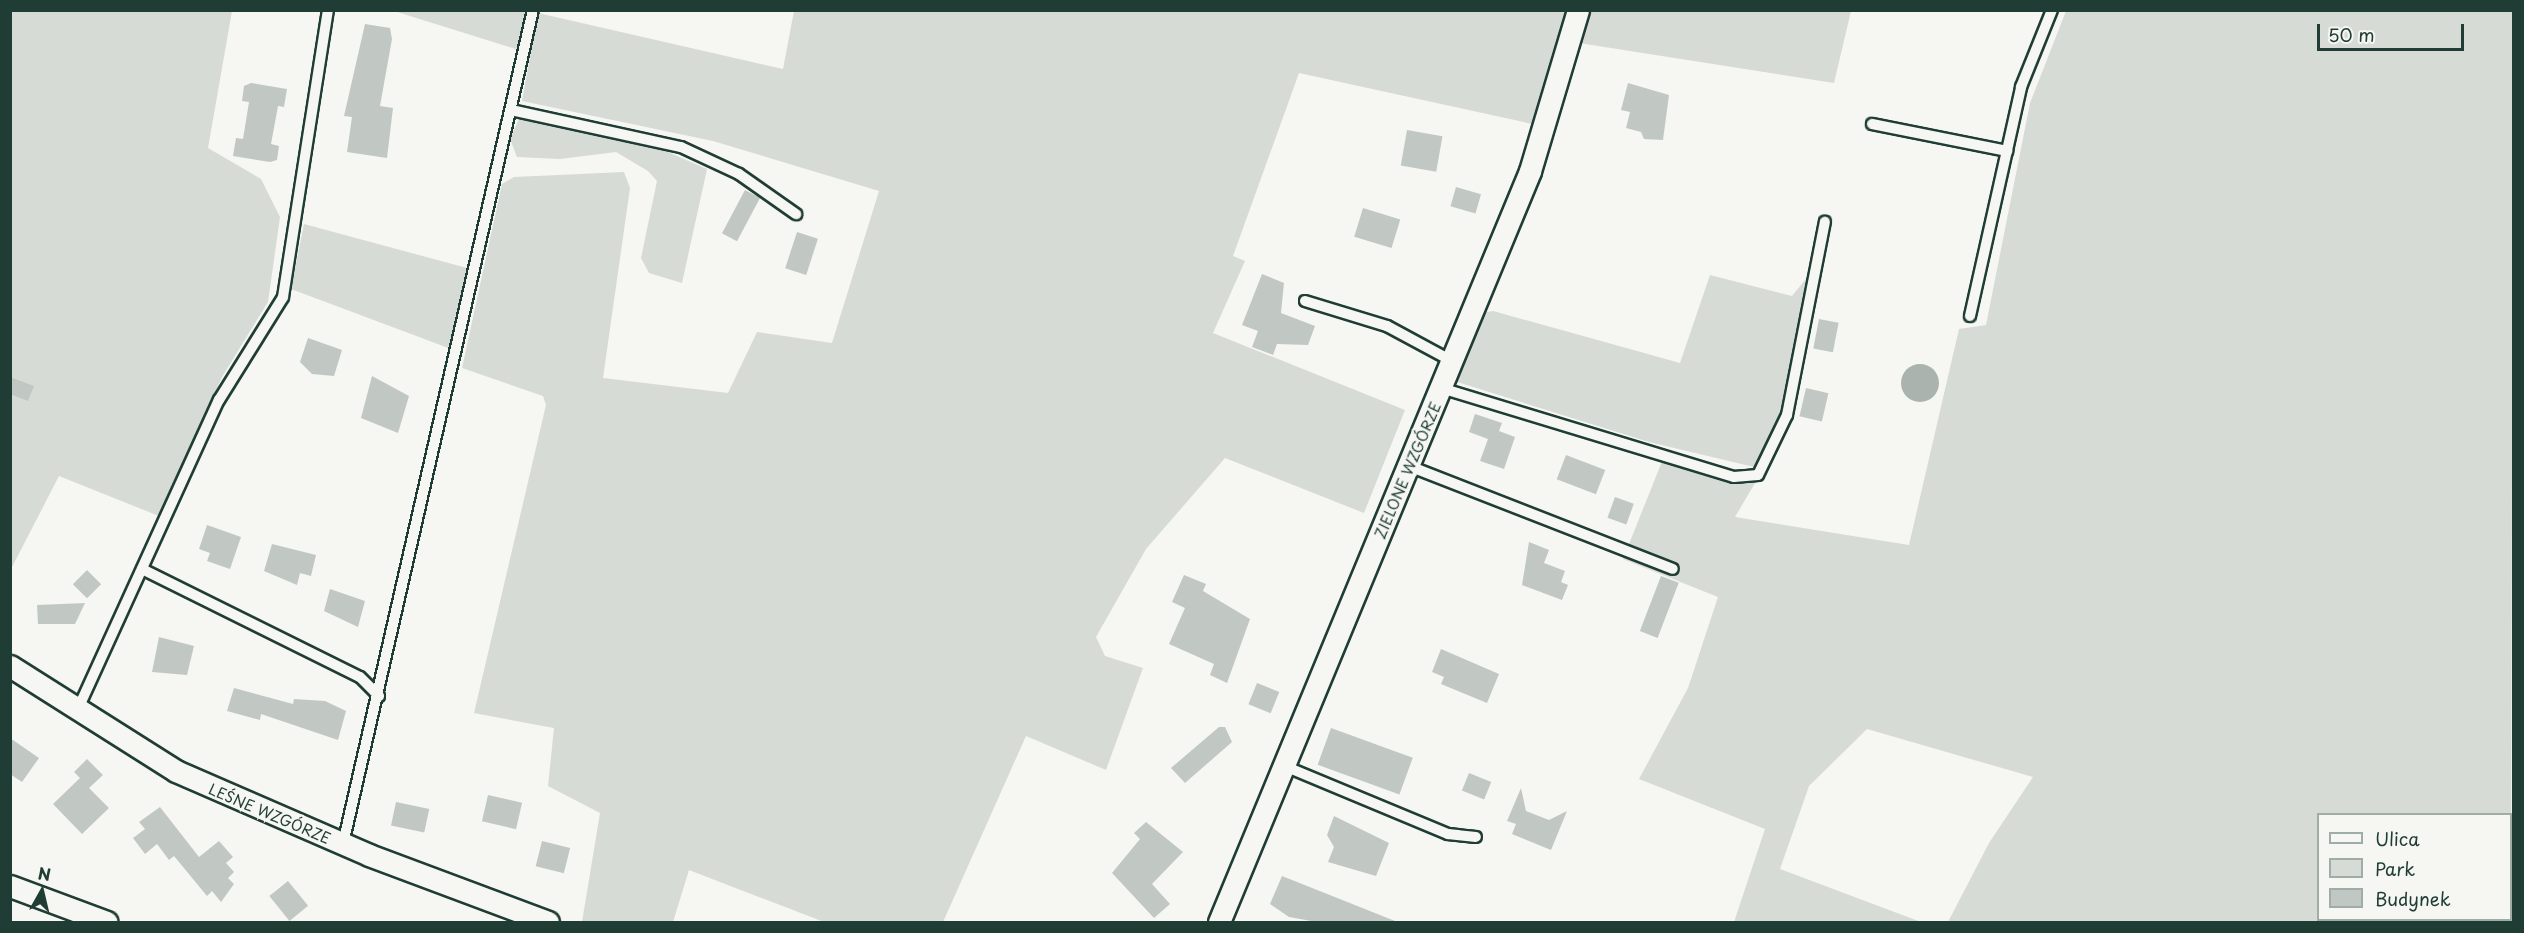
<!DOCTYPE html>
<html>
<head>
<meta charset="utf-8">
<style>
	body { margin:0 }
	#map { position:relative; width:2524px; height:933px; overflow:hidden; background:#f6f6f2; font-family:"Playpen Sans",sans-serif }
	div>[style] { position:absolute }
	.green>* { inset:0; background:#d6dbd6 }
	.water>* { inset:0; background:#aab3ae }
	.round { border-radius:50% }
	.building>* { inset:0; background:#c1c8c3; transform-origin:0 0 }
	.roads { filter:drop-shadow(2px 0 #1f3d34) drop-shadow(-2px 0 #1f3d34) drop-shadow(0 2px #1f3d34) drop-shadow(0 -2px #1f3d34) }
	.service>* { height:10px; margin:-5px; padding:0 5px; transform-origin:5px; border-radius:5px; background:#f6f6f2 }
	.minor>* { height:21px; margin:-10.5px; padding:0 10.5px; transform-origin:10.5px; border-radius:10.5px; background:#f6f6f2 }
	span { translate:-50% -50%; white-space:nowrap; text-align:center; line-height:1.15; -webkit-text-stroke:4.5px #f6f6f2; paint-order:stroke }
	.street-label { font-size:15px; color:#1f3d34 }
	.frame { position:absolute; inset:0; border:12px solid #1f3d34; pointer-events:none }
	.legend { position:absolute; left:2317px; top:813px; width:195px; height:108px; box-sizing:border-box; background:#f6f6f2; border:2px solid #a0aca6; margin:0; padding:8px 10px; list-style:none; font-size:18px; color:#1f3d34 }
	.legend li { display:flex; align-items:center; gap:12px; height:30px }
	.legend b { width:30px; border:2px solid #a0aca6 }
	.north { position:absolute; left:12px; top:861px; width:60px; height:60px; -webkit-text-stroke:4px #f6f6f2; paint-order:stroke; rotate:8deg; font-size:16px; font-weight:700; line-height:24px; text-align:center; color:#1f3d34 }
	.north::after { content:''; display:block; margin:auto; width:21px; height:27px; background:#1f3d34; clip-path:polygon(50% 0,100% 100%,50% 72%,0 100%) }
	.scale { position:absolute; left:2317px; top:24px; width:147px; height:27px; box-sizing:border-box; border:3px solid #1f3d34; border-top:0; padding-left:8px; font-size:18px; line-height:21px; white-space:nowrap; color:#1f3d34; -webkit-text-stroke:4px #f6f6f2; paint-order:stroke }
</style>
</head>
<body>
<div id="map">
	<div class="green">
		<i style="clip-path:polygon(11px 11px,232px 11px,208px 148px,261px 179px,280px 217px,268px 302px,222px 377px,159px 516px,59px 476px,11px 569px)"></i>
		<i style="clip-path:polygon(394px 11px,526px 11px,519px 50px)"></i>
		<i style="clip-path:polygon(794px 11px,1567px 11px,1537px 125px,1299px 73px,1233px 256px,1245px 261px,1213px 333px,1405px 410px,1364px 513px,1225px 458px,1146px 549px,1096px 637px,1105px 656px,1143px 668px,1106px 770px,1026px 736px,943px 922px,824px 922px,689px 870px,673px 922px,582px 922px,600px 813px,548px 786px,554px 728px,474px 713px,546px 405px,543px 396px,462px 368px,502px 184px,514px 177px,624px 172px,630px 188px,603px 378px,728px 393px,757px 332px,832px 343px,879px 191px,713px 141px,522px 101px,538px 13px,783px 69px)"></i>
		<i style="clip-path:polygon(1587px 11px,1851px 11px,1834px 83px,1579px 43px)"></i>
		<i style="clip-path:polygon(2066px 11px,2513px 11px,2511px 918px,2510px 814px,2318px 814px,2318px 920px,2509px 922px,1948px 922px,1989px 843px,2033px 777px,1867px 729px,1809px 786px,1780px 869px,1921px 922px,1734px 922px,1765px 829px,1639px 779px,1688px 688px,1718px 597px,1623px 559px,1663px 459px,1736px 483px,1755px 483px,1735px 517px,1909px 545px,1959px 329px,1986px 325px,2030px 103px)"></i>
		<i style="clip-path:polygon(519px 119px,661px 149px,707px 169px,682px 283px,649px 273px,641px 258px,657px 181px,648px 171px,616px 152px,560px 159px,517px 157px,510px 139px)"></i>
		<i style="clip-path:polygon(304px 224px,467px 268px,451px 349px,291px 289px)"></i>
		<i style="clip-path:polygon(1810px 274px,1816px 298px,1806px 302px,1779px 416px,1754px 467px,1649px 442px,1454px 381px,1482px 313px,1493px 311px,1680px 363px,1710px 275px,1792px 296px)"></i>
	</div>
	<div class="water">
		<i class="round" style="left:1901px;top:364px;width:38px;height:38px"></i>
	</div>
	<div class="building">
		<i style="clip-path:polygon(365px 24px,390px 28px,392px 39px,380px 106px,393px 108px,387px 158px,347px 152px,352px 117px,344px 116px)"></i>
		<i style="clip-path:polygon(251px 83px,287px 89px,284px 107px,278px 106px,271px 144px,279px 146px,277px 160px,270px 162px,233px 156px,236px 138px,243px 139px,249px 102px,242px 101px,244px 86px)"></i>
		<i style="clip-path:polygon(1628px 83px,1669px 95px,1663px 140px,1644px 139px,1641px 132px,1626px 128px,1630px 112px,1621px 110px)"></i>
		<i style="left:1407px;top:130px;width:36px;height:36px;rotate:10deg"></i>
		<i style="left:1456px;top:187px;width:26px;height:20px;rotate:16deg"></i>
		<i style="left:745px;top:190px;width:17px;height:49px;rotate:28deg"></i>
		<i style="left:1363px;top:208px;width:39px;height:30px;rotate:17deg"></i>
		<i style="left:797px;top:232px;width:22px;height:38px;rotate:18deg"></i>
		<i style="clip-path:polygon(1262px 274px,1284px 283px,1281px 313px,1315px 326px,1308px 345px,1277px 344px,1273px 355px,1252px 347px,1258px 331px,1242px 325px)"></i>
		<i style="left:1819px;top:319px;width:20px;height:30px;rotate:11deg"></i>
		<i style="clip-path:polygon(308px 338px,342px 350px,334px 376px,312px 374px,300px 362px)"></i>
		<i style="clip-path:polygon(372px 376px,409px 396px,398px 433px,361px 418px)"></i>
		<i style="clip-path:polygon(10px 377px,34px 386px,28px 401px,10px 394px)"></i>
		<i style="left:1806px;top:388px;width:23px;height:29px;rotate:13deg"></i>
		<i style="clip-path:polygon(1475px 414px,1502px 423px,1499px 431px,1515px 437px,1504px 469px,1480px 461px,1488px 439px,1469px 432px)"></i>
		<i style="left:1566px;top:455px;width:42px;height:26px;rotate:21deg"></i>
		<i style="left:1615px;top:497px;width:20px;height:22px;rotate:20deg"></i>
		<i style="clip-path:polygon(207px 525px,241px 537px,230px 569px,207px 561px,210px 553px,199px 549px)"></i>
		<i style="clip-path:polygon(1529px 542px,1549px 550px,1544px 563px,1565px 571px,1561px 582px,1568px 585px,1562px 600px,1522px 585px)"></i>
		<i style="clip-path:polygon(272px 544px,316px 555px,311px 576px,300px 573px,297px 585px,264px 571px)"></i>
		<i style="left:87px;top:570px;width:20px;height:20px;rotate:45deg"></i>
		<i style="clip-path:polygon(1184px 575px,1206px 584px,1203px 591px,1250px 619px,1227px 683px,1210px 675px,1214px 664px,1169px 644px,1185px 608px,1172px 602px)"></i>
		<i style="left:1661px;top:576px;width:19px;height:59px;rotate:21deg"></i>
		<i style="clip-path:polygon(330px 589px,365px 601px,358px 627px,324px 611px)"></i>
		<i style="clip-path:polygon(85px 603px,75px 624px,38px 624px,37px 605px)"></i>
		<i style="clip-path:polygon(159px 637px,194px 646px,187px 675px,152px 672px)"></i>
		<i style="clip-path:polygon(1441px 649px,1499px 674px,1487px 703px,1441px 684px,1444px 677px,1432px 672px)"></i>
		<i style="left:1257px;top:683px;width:24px;height:23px;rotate:22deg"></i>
		<i style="clip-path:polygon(234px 688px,293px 704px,294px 699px,325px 701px,346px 711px,338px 740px,261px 714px,260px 720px,227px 711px)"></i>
		<i style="clip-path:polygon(1219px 727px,1225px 727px,1232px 742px,1185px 783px,1171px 768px)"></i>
		<i style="left:1331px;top:728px;width:87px;height:39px;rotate:20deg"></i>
		<i style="clip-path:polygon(10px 738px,39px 758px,22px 782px,10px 774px)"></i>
		<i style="clip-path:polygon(87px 759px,103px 775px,89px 788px,109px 808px,82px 834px,53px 804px,80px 778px,74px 772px)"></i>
		<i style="left:1469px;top:773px;width:24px;height:19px;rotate:22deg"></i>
		<i style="clip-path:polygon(1521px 788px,1526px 811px,1549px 820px,1567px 811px,1551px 850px,1512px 834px,1516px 824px,1507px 821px)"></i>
		<i style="left:488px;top:795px;width:35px;height:27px;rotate:13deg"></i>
		<i style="left:396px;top:802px;width:34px;height:24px;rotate:12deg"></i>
		<i style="clip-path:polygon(160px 807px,199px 857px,219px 841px,233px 857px,226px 863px,234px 872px,228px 878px,234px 884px,221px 902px,212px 891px,207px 896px,174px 856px,169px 860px,157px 844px,145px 854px,133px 838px,145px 829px,139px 822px)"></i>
		<i style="clip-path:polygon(1334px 816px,1389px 843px,1376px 876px,1328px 862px,1334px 847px,1327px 835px)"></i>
		<i style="clip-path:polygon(1146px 822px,1183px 852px,1152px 884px,1170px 904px,1154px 918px,1112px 873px,1140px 839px,1134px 833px)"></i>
		<i style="left:542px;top:841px;width:29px;height:26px;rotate:14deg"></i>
		<i style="clip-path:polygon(1282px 876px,1395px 921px,1395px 922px,1317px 922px,1289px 917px,1270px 904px)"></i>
		<i style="left:288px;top:881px;width:32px;height:24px;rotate:51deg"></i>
	</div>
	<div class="roads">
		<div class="service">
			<i style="left:511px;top:110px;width:174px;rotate:12.3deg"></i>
			<i style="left:681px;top:147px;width:64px;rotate:25deg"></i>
			<i style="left:739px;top:174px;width:70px;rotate:35.1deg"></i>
			<i style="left:1872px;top:124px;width:138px;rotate:11.3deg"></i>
			<i style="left:1305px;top:301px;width:86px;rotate:17deg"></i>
			<i style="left:1387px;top:326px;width:74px;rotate:28.3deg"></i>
			<i style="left:1970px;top:316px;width:235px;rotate:-77.4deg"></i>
			<i style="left:2021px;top:87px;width:83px;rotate:-68.1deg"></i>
			<i style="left:1441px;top:388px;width:306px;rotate:16.9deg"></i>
			<i style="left:1734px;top:477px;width:24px;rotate:-5deg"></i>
			<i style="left:1758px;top:475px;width:67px;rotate:-64.2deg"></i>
			<i style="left:1787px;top:415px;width:197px;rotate:-78.9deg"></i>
			<i style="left:1409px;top:466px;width:283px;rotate:21.3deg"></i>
			<i style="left:142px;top:569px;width:243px;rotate:26.4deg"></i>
			<i style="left:360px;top:677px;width:27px;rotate:45deg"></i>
			<i style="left:77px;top:711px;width:342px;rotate:-65.5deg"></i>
			<i style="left:219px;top:400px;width:121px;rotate:-58.1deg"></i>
			<i style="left:283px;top:297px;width:290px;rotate:-81.1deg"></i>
			<i style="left:1282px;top:765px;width:180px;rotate:22.6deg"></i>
			<i style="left:1448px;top:834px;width:28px;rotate:6deg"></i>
			<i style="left:343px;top:844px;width:855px;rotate:-77.17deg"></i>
		</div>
		<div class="minor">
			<i style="left:10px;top:666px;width:196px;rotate:32.3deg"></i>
			<i style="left:176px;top:771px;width:210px;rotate:23.5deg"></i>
			<i style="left:369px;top:855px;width:191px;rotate:20.5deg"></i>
			<i style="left:10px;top:886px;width:103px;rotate:20.4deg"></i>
			<i style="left:1219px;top:922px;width:813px;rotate:-67.5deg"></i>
			<i style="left:1530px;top:171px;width:168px;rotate:-73.4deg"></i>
		</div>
	</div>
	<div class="street-label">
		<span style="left:1407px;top:470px;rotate:-67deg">ZIELONE WZGÓRZE</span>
		<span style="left:270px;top:813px;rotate:23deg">LEŚNE WZGÓRZE</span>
	</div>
	<div class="frame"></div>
	<ul class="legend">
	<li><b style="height:8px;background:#f6f6f2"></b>Ulica</li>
	<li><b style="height:16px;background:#d6dbd6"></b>Park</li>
	<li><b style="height:16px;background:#c1c8c3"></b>Budynek</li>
	</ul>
	<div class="north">N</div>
	<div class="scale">50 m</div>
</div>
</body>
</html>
